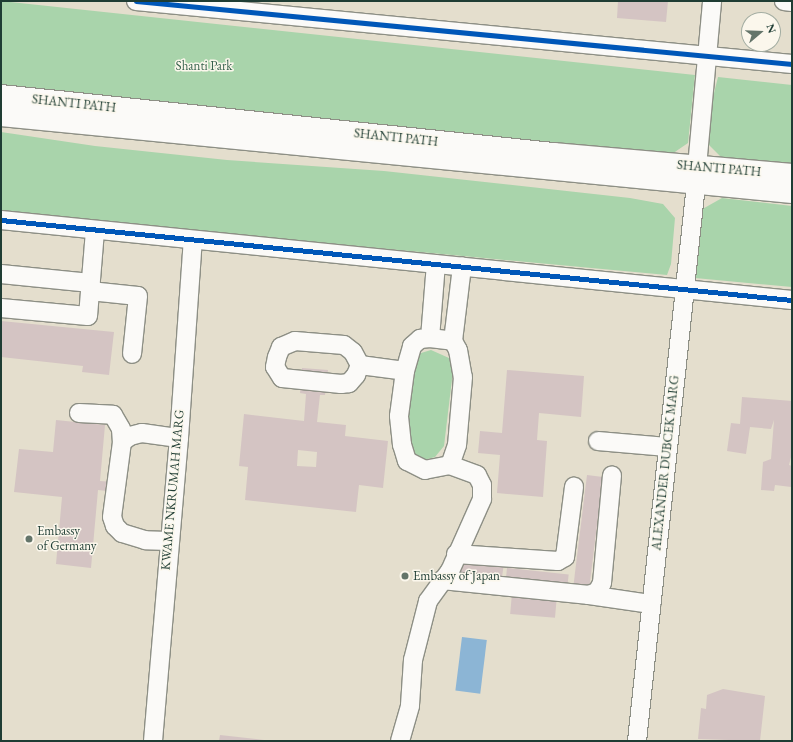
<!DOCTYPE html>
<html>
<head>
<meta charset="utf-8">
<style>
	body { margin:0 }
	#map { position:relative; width:793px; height:742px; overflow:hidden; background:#e4decd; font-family:"EB Garamond",serif }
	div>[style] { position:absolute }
	.green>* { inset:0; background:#a9d4ab }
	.water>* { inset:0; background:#8cb5d5; transform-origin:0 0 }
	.building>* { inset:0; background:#d4c4c3; transform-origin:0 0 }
	.roads { filter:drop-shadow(1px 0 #8d8f85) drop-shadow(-1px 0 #8d8f85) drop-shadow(0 1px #8d8f85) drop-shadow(0 -1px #8d8f85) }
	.minor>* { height:18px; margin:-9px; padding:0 9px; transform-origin:9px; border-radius:9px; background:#fbfaf8 }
	.major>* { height:22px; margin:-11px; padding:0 11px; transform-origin:11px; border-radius:11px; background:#fbfaf8 }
	.cycleway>* { height:5px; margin:-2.5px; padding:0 2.5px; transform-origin:2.5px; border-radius:2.5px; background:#0057b8 }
	.dots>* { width:11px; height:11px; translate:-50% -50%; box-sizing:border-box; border:2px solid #fbf7ec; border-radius:50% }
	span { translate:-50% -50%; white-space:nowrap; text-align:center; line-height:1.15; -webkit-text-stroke:3px #fbf7ec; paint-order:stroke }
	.park-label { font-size:13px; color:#35614b }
	.street-label { font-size:13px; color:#1f3d34 }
	.poi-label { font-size:13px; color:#1f3d34 }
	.left { translate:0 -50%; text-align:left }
	.frame { position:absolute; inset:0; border:2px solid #1f3d34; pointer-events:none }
	.north { position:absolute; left:741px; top:12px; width:40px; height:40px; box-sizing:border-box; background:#fbf7ec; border:1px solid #a3ada2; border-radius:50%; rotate:71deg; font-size:11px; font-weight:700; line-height:16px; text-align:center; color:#1f3d34 }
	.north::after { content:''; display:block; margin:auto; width:14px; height:18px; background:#64756a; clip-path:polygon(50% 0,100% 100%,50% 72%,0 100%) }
</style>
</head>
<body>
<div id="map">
	<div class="green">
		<i style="clip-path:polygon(1px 1px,695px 75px,688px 143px,669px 156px,1px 87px)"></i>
		<i style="clip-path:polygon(718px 77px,792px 85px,792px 167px,724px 160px,709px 145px,712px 101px)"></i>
		<i style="clip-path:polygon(1px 132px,95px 146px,227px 160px,384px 171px,630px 198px,663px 204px,675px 218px,671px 264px,667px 275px,1px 213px)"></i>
		<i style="clip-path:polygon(722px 198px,792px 206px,792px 287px,695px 278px,699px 211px)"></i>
		<i style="clip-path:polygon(431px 350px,449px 358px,453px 371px,444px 446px,435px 457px,424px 460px,409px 454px,407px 425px,415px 361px,421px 353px)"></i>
	</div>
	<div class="water">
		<i style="left:462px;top:637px;width:25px;height:54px;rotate:7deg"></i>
	</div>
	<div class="building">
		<i style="clip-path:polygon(618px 1px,668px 1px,666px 22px,617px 18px)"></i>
		<i style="clip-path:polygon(1px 321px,114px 332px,109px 375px,82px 372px,83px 366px,1px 357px)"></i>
		<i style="clip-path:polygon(evenodd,302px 368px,328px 370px,325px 395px,320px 395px,317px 422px,346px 425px,345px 436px,388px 441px,383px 488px,359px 485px,356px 512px,245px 500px,248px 467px,239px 466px,244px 414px,304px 421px,306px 394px,300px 393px,302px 368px,298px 450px,317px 452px,316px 467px,297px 466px,298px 450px)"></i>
		<i style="clip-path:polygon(507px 370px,584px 376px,581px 417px,539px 413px,537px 440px,547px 441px,543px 497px,497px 493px,500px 455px,478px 453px,480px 431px,502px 433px)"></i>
		<i style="clip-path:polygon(742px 397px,792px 401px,792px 453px,789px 465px,792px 466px,791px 487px,775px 485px,774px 491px,761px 490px,763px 462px,771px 459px,774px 420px,771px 429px,750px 427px,746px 454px,727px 451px,731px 423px,740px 424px)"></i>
		<i style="clip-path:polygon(56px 420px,105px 425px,100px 481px,126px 483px,125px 493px,98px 490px,91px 568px,56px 564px,62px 497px,14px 492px,19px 449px,53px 452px)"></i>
		<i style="left:587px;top:475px;width:16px;height:112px;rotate:7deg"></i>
		<i style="left:461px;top:560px;width:43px;height:13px;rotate:8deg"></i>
		<i style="left:507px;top:568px;width:62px;height:12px;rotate:6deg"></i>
		<i style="left:512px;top:593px;width:45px;height:21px;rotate:5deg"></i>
		<i style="clip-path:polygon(723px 689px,765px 696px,760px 741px,698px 739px,701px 708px,706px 709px,707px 695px)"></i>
		<i style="clip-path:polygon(220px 735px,264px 740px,264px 741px,219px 741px)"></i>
	</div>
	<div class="roads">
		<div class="minor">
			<i style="left:136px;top:1px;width:659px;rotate:5.49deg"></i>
			<i style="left:784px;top:1px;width:8px;rotate:7deg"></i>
			<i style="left:697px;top:167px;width:167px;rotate:-84.8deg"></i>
			<i style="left:1px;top:220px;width:795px;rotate:5.78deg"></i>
			<i style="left:1px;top:274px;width:90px;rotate:5.7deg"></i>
			<i style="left:90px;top:291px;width:48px;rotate:5.9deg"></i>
			<i style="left:138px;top:296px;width:58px;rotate:95.9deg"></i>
			<i style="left:1px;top:308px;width:87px;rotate:5.3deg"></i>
			<i style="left:88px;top:316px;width:86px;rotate:-85.3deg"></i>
			<i style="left:430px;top:338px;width:23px;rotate:7deg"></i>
			<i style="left:453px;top:341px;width:10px;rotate:61deg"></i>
			<i style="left:458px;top:350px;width:27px;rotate:80deg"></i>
			<i style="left:463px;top:377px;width:68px;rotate:95deg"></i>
			<i style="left:457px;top:445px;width:21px;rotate:109deg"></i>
			<i style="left:450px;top:465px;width:25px;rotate:169deg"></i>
			<i style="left:425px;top:470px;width:20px;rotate:-153deg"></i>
			<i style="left:407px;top:461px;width:17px;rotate:-107deg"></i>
			<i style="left:402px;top:445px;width:29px;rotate:-96deg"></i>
			<i style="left:399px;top:416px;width:45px;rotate:-82.4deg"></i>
			<i style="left:405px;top:371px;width:26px;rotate:-74deg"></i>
			<i style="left:412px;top:346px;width:11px;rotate:-41deg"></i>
			<i style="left:420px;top:339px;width:10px;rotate:-6deg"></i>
			<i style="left:430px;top:338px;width:74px;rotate:-85.4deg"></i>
			<i style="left:295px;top:341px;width:49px;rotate:4.7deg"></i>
			<i style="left:344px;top:345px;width:11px;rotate:38deg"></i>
			<i style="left:353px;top:352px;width:15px;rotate:62deg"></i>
			<i style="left:360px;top:365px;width:11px;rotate:112deg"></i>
			<i style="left:356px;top:375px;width:11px;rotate:131deg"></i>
			<i style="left:349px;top:383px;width:8px;rotate:173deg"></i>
			<i style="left:341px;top:384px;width:59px;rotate:-174.2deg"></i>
			<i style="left:282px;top:378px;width:13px;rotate:-122deg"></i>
			<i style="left:275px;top:367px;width:10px;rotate:-79deg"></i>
			<i style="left:277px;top:357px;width:11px;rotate:-68deg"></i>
			<i style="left:281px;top:347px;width:15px;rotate:-23deg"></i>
			<i style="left:453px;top:341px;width:75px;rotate:-83.1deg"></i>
			<i style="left:360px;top:365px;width:45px;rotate:7.6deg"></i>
			<i style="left:79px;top:413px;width:34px;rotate:3deg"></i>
			<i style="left:113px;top:415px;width:16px;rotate:60deg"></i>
			<i style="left:121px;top:429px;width:13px;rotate:86deg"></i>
			<i style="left:598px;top:441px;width:69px;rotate:5deg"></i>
			<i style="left:168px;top:541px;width:23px;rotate:-178deg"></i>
			<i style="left:145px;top:540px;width:24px;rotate:-163deg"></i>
			<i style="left:122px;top:533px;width:10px;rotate:-135deg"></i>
			<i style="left:115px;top:526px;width:9px;rotate:-108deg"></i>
			<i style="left:112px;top:517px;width:76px;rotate:-82.4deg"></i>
			<i style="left:122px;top:442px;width:10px;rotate:-37deg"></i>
			<i style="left:130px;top:436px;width:12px;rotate:-14deg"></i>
			<i style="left:142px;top:433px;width:37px;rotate:8deg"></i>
			<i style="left:456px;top:554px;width:102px;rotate:3.9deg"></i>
			<i style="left:558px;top:561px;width:8px;rotate:-30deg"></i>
			<i style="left:565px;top:557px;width:71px;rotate:-82.7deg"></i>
			<i style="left:442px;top:580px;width:148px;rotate:5.8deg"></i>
			<i style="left:589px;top:595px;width:9px;rotate:-21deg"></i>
			<i style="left:597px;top:592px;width:10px;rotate:-61deg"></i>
			<i style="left:602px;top:583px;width:108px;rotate:-84.7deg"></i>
			<i style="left:589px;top:595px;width:63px;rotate:8.3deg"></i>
			<i style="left:153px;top:741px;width:304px;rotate:-85.1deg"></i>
			<i style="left:179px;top:438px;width:198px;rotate:-86deg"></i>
			<i style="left:400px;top:741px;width:37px;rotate:-74deg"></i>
			<i style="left:410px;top:705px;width:45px;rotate:-86.2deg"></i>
			<i style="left:413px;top:660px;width:61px;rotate:-75.7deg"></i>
			<i style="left:428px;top:601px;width:37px;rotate:-54deg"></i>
			<i style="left:450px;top:571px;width:79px;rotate:-66deg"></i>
			<i style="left:482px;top:499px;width:14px;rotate:-90deg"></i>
			<i style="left:482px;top:485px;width:11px;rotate:-117deg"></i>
			<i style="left:477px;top:475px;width:29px;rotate:-160deg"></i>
			<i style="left:637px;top:741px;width:560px;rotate:-83.95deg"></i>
		</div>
		<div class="major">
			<i style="left:1px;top:96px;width:555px;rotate:6deg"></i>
			<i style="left:553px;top:154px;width:240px;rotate:5deg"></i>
			<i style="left:1px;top:115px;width:795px;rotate:5.56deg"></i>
		</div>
	</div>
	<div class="cycleway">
		<i style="left:136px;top:1px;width:659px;rotate:5.49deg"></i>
		<i style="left:1px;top:220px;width:795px;rotate:5.78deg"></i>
	</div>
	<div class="dots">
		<i style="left:29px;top:539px;background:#64756a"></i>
		<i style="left:405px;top:576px;background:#64756a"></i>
	</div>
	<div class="park-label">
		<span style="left:204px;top:66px">Shanti Park</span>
	</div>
	<div class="street-label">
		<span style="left:74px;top:104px;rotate:6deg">SHANTI PATH</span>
		<span style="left:396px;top:138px;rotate:6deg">SHANTI PATH</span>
		<span style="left:719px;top:169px;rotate:5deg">SHANTI PATH</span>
		<span style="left:666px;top:463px;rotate:-84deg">ALEXANDER DUBCEK MARG</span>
		<span style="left:173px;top:490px;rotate:-85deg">KWAME NKRUMAH MARG</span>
	</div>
	<div class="poi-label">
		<span class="left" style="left:37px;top:539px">Embassy<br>of Germany</span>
		<span class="left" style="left:413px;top:576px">Embassy of Japan</span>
	</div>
	<div class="frame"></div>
	<div class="north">N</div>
</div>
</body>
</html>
